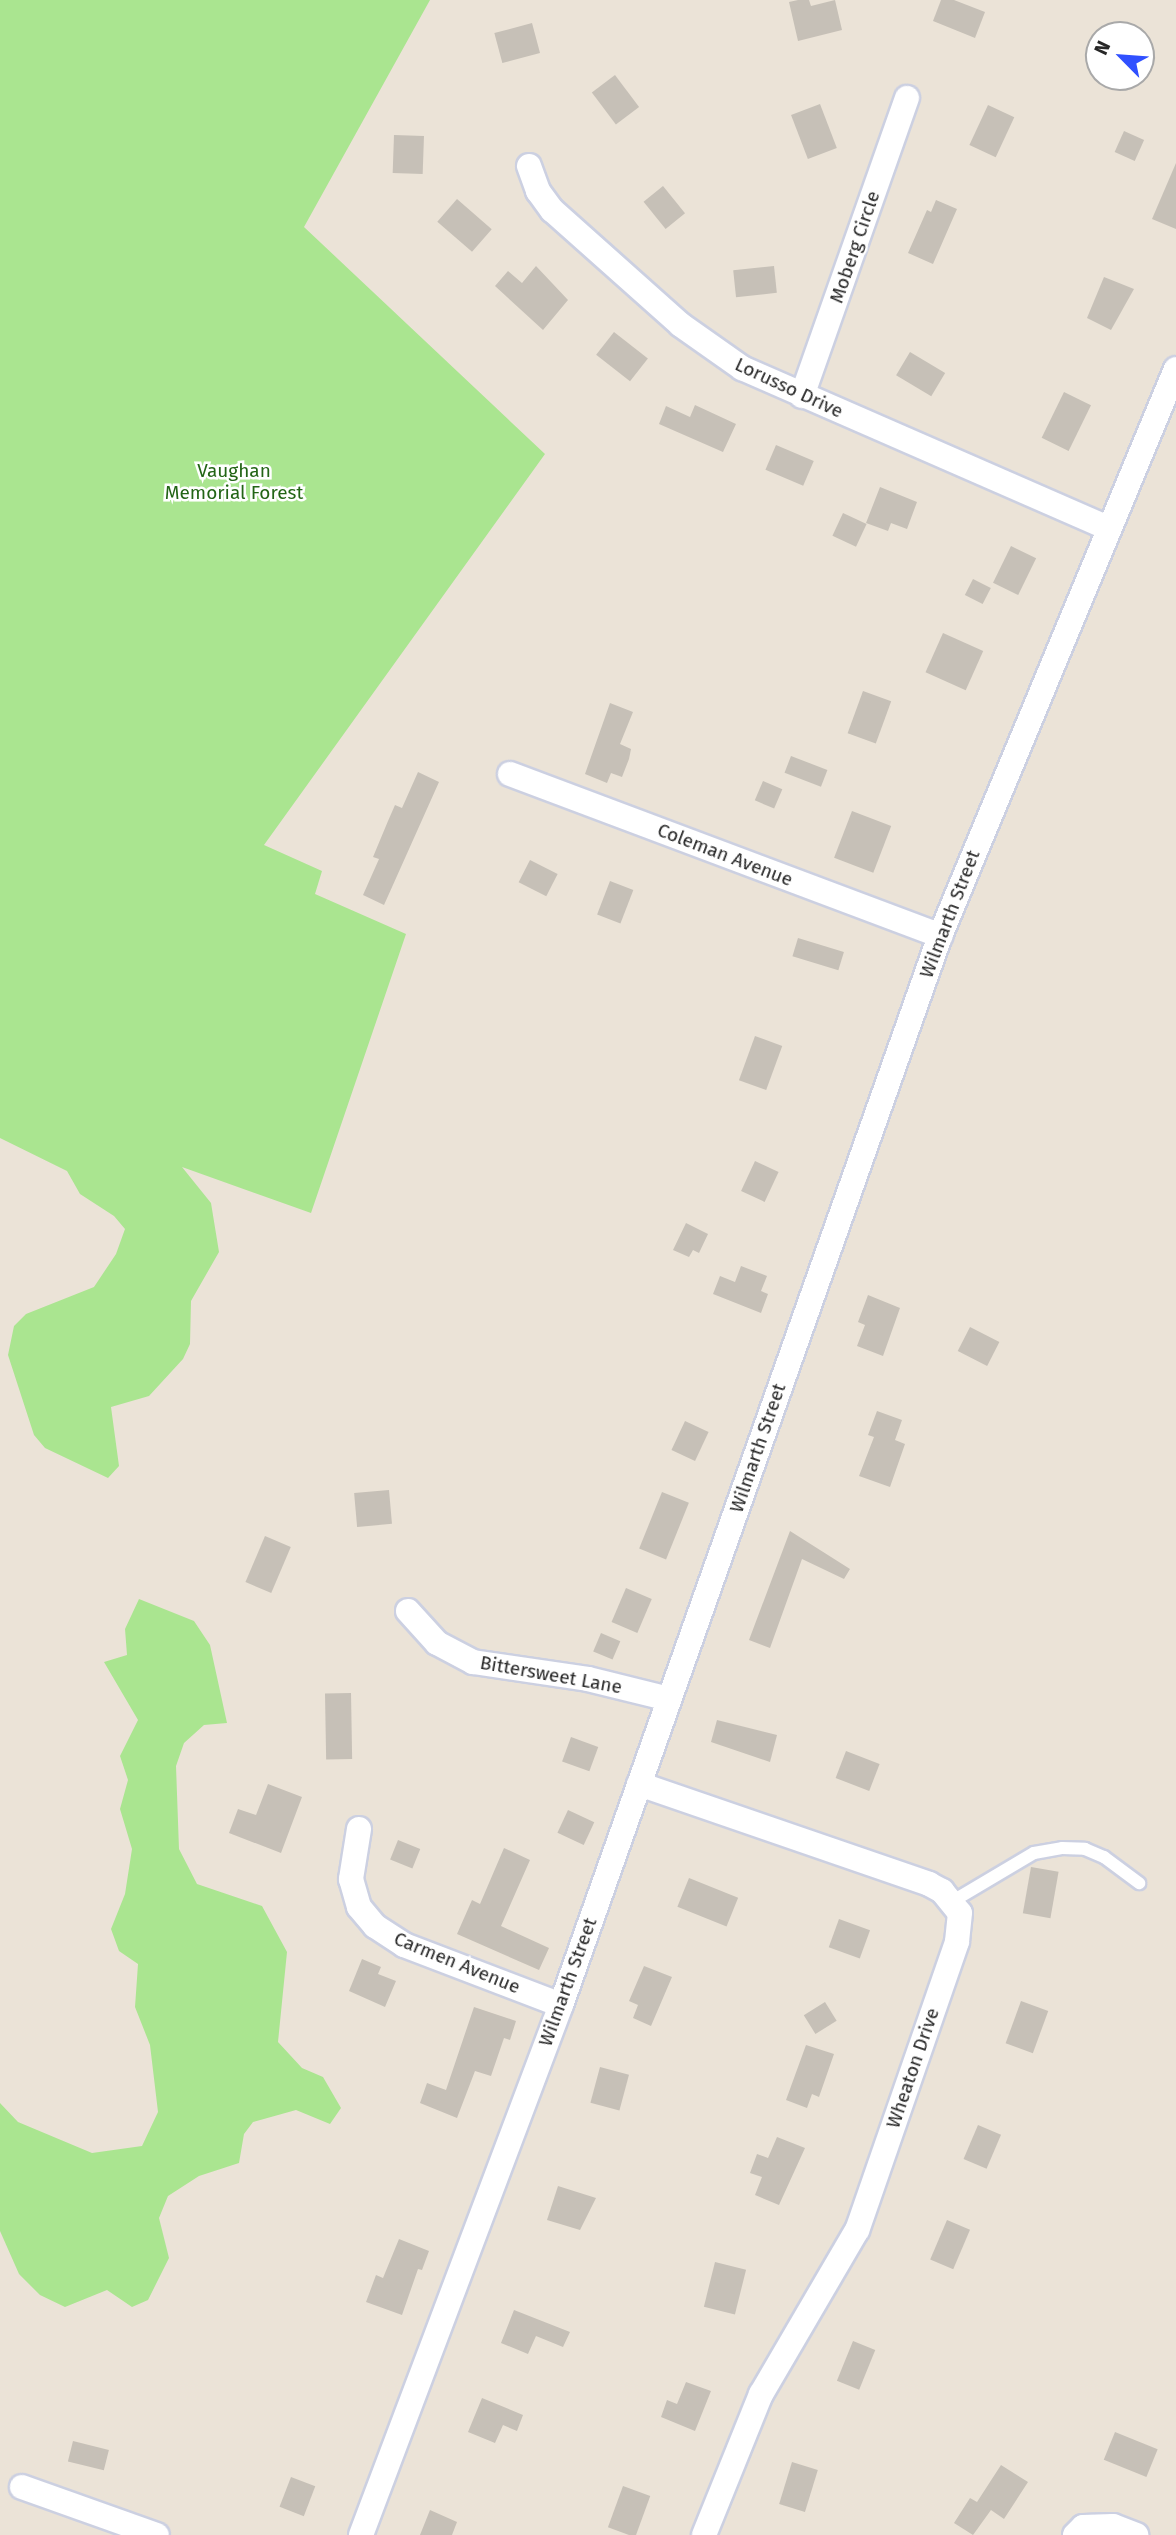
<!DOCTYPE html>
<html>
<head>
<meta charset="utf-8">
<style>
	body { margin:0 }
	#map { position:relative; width:1176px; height:2535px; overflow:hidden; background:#ebe3d7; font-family:"Fira Sans",sans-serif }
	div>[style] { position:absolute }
	.green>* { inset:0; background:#aae590 }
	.building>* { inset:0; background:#c6c0b7; transform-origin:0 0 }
	.roads { filter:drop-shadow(2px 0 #ccd0e1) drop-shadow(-2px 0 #ccd0e1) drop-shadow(0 2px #ccd0e1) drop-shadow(0 -2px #ccd0e1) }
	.lane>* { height:12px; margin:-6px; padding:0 6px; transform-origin:6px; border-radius:6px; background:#fff }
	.street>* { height:24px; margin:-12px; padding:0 12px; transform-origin:12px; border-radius:12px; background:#fff }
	span { translate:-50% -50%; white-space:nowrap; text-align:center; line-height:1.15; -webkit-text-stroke:5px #fff; paint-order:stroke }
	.street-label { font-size:19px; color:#272727 }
	.park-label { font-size:19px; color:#236516 }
	.north { position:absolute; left:1085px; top:21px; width:70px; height:70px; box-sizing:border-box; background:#fff; border:2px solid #a9a9a9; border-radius:50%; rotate:295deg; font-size:19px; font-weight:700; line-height:28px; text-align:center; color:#272727 }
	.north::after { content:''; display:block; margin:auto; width:24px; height:32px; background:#3050ff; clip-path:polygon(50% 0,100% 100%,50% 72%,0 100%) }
</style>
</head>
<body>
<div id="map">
	<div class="green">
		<i style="clip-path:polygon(0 0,430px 0,304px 227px,545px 454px,264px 845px,322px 871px,315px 894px,406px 934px,311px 1213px,182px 1167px,211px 1203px,219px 1252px,191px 1301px,190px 1344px,183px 1359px,149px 1396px,111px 1407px,119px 1466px,108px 1478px,45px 1448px,34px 1435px,8px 1355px,14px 1326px,26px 1314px,94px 1287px,116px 1254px,125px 1229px,114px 1216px,80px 1194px,67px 1171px,0 1138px)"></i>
		<i style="clip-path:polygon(139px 1599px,194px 1621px,210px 1645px,227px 1723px,204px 1725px,184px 1743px,176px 1766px,179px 1849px,197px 1884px,262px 1906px,287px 1952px,278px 2042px,302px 2068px,323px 2077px,341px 2108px,330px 2124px,296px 2110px,253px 2122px,244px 2134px,239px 2163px,199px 2176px,168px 2196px,159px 2218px,169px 2258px,148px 2300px,132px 2307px,107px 2290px,65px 2307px,40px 2295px,19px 2274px,0 2231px,0 2103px,18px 2122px,92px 2153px,142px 2146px,158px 2112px,150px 2045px,135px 2007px,138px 1964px,119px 1951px,111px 1929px,125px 1894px,132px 1849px,120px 1809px,128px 1780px,120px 1756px,138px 1720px,104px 1662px,127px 1655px,125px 1629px)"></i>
	</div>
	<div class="building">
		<i style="clip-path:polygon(798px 0,809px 0,811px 6px,835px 0,842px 30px,798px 41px,789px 2px)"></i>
		<i style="clip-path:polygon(941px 0,954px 0,985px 12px,975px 38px,933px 21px)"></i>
		<i style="left:532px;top:23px;width:31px;height:39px;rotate:75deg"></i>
		<i style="left:615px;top:75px;width:40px;height:29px;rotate:53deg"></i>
		<i style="left:820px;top:104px;width:47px;height:31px;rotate:69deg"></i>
		<i style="left:988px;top:105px;width:29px;height:44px;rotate:25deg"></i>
		<i style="left:1124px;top:131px;width:22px;height:23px;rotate:24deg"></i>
		<i style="left:394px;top:135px;width:30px;height:38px;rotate:2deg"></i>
		<i style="clip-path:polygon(1176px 163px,1176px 229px,1152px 219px)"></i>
		<i style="left:663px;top:186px;width:35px;height:25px;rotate:51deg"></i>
		<i style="left:457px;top:199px;width:46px;height:30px;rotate:41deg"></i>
		<i style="clip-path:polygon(936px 200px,957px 209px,933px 264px,908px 253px,927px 210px,931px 212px)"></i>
		<i style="clip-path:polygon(536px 266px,568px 300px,543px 330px,495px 286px,508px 271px,522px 283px)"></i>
		<i style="left:774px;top:266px;width:27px;height:41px;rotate:84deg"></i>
		<i style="clip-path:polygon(1104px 277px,1134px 289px,1111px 330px,1087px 318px)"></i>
		<i style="left:614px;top:332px;width:43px;height:29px;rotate:38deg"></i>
		<i style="left:910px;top:352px;width:41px;height:27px;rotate:31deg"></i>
		<i style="left:1064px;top:392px;width:30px;height:51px;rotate:26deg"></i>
		<i style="clip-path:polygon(695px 405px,736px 424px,723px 452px,659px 424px,666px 406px,690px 417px)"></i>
		<i style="left:776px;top:445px;width:41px;height:27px;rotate:23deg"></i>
		<i style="clip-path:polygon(880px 487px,917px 502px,907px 529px,891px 523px,888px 531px,866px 523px)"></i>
		<i style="left:843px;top:513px;width:26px;height:25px;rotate:25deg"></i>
		<i style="left:1011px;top:546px;width:28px;height:41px;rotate:26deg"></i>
		<i style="left:973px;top:579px;width:20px;height:18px;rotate:27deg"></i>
		<i style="left:943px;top:633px;width:44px;height:43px;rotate:24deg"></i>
		<i style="left:863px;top:691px;width:30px;height:45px;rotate:20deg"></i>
		<i style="clip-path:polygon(610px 703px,633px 712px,620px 744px,631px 749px,629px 759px,622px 777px,611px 773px,607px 783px,585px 774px)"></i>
		<i style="left:791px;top:756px;width:39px;height:18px;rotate:21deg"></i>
		<i style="clip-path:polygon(418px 772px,439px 782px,384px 905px,363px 895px,379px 859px,373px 857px,388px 821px,395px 805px,402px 808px)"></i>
		<i style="left:763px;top:781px;width:21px;height:21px;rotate:23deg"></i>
		<i style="left:852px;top:811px;width:42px;height:50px;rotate:21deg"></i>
		<i style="left:530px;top:860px;width:31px;height:25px;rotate:27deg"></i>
		<i style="left:610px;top:881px;width:25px;height:36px;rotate:21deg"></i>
		<i style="left:798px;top:938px;width:48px;height:19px;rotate:17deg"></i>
		<i style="left:755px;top:1036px;width:29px;height:47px;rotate:20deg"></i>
		<i style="left:755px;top:1161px;width:26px;height:33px;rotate:25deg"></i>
		<i style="clip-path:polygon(686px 1223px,708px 1234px,699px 1253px,693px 1250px,689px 1257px,673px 1250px)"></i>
		<i style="clip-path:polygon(741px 1266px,767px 1276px,761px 1291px,768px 1294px,761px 1313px,713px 1294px,720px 1276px,735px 1282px)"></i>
		<i style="clip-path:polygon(868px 1295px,900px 1308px,883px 1356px,857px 1346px,865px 1325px,858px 1322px)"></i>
		<i style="left:970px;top:1327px;width:33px;height:27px;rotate:27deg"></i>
		<i style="clip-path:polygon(877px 1411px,902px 1420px,895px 1440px,905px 1444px,890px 1487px,859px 1476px,874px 1437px,868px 1435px)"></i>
		<i style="left:685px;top:1421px;width:26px;height:32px;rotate:25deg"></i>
		<i style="left:389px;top:1490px;width:34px;height:35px;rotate:85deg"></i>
		<i style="left:662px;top:1492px;width:29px;height:61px;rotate:22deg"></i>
		<i style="clip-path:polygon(790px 1531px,850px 1569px,844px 1579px,802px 1559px,770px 1648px,749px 1640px)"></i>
		<i style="left:265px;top:1536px;width:28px;height:50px;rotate:23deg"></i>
		<i style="left:626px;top:1588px;width:28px;height:37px;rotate:23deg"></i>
		<i style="left:601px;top:1633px;width:21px;height:20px;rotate:23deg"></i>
		<i style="left:351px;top:1693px;width:66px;height:26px;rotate:89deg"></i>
		<i style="clip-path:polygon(717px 1720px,777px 1735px,770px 1762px,711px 1742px)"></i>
		<i style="left:571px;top:1737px;width:29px;height:26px;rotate:20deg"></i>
		<i style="left:846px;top:1751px;width:36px;height:29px;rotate:21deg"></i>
		<i style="clip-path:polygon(268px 1784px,302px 1797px,281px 1853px,229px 1833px,238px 1809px,256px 1815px)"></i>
		<i style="left:568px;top:1810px;width:29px;height:25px;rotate:25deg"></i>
		<i style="left:398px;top:1840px;width:24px;height:21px;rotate:22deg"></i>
		<i style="clip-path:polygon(504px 1848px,530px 1860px,501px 1926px,549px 1948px,539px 1970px,457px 1934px,472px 1900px,480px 1904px)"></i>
		<i style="left:1031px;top:1867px;width:28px;height:47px;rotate:10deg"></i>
		<i style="left:689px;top:1878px;width:53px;height:31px;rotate:22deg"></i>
		<i style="left:839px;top:1919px;width:33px;height:30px;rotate:20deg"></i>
		<i style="clip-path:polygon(362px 1959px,381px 1967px,378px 1974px,396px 1981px,385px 2007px,349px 1991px)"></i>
		<i style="clip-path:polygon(644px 1966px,672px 1977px,651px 2026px,633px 2018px,638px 2005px,629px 2001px)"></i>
		<i style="left:1021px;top:2001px;width:29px;height:45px;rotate:20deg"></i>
		<i style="left:825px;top:2002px;width:22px;height:25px;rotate:58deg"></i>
		<i style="clip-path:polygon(474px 2007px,516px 2021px,510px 2040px,504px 2038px,491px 2076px,475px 2071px,457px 2118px,420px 2103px,427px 2083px,446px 2090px)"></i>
		<i style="clip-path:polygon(806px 2045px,834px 2054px,819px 2097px,812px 2094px,807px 2108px,786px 2100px)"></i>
		<i style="left:600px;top:2067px;width:30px;height:37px;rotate:15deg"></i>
		<i style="left:978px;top:2125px;width:25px;height:37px;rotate:23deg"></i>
		<i style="clip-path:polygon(777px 2137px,805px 2148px,779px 2205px,755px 2195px,762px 2177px,750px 2173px,757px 2154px,768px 2158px)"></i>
		<i style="clip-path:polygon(558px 2186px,596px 2198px,580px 2230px,547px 2220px)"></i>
		<i style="left:947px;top:2220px;width:25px;height:43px;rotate:23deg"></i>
		<i style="clip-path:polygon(399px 2239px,429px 2251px,422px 2270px,418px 2269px,402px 2315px,366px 2302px,376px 2275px,383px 2278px)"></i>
		<i style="left:715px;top:2262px;width:32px;height:46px;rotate:14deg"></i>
		<i style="clip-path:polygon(514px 2310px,570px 2332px,563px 2347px,536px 2336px,528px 2354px,501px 2343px)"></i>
		<i style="left:853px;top:2341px;width:24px;height:43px;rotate:22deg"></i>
		<i style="clip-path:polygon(686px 2382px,711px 2391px,695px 2431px,661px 2417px,667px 2400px,677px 2404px)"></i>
		<i style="clip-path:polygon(482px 2398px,523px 2415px,517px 2431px,503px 2425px,495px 2443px,468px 2432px)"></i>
		<i style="left:1115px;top:2432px;width:46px;height:30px;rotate:22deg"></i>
		<i style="left:73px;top:2441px;width:37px;height:21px;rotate:14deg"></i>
		<i style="left:792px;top:2462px;width:27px;height:44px;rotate:17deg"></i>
		<i style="clip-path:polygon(1001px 2465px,1028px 2482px,1004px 2519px,991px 2510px,973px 2535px,954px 2523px,970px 2498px,977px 2502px)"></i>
		<i style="left:291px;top:2477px;width:26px;height:32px;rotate:21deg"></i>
		<i style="left:623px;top:2486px;width:29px;height:44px;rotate:20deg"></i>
		<i style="clip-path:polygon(430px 2510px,457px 2522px,452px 2535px,420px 2535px)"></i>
	</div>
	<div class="roads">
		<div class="lane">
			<i style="left:953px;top:1901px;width:94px;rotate:-30.7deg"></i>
			<i style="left:1034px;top:1853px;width:28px;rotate:-10deg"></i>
			<i style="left:1062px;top:1848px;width:23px;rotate:2deg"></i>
			<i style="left:1085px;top:1849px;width:21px;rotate:23deg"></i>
			<i style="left:1104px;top:1857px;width:44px;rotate:36.6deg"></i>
		</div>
		<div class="street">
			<i style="left:529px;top:166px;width:27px;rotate:70deg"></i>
			<i style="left:538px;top:191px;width:24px;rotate:54deg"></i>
			<i style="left:552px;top:210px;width:173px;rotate:41.7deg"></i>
			<i style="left:681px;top:325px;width:75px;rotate:35.2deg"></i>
			<i style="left:742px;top:368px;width:400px;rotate:23.6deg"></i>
			<i style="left:802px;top:396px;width:316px;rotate:-70.6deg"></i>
			<i style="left:510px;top:774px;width:460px;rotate:20.6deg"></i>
			<i style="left:408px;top:1611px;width:43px;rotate:47.8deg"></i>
			<i style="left:437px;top:1643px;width:41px;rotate:27.8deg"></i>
			<i style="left:473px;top:1662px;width:116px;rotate:8.4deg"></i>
			<i style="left:588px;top:1679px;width:83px;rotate:13.9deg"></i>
			<i style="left:639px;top:1784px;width:307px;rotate:19deg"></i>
			<i style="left:929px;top:1884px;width:15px;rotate:28deg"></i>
			<i style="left:942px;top:1891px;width:28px;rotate:51deg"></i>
			<i style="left:960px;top:1913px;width:29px;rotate:96deg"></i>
			<i style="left:957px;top:1942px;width:305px;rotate:109.1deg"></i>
			<i style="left:857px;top:2230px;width:190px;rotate:120.3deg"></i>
			<i style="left:761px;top:2394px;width:152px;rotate:112deg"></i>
			<i style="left:359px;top:1829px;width:51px;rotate:99.1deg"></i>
			<i style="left:351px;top:1879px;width:29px;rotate:74deg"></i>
			<i style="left:359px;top:1907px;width:25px;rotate:50deg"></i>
			<i style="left:375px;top:1926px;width:35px;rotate:33deg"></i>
			<i style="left:404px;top:1945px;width:168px;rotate:20.9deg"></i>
			<i style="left:22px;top:2487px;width:143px;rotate:19.6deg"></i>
			<i style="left:361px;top:2535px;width:566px;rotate:-69.33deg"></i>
			<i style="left:561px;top:2005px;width:1134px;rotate:-70.48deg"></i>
			<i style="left:940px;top:936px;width:614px;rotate:-67.4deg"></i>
			<i style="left:1075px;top:2535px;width:11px;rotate:-45deg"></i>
			<i style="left:1083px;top:2527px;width:30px;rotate:-2deg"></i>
			<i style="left:1113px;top:2526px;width:25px;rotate:21deg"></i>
		</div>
	</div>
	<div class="street-label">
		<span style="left:855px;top:247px;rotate:-71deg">Moberg Circle</span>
		<span style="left:789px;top:388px;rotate:25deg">Lorusso Drive</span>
		<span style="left:725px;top:855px;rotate:21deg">Coleman Avenue</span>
		<span style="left:950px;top:914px;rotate:-69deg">Wilmarth Street</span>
		<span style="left:758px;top:1448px;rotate:-71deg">Wilmarth Street</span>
		<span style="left:551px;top:1675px;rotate:10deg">Bittersweet Lane</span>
		<span style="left:457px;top:1963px;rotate:22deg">Carmen Avenue</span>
		<span style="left:568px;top:1982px;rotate:-70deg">Wilmarth Street</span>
		<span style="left:913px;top:2068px;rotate:-71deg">Wheaton Drive</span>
	</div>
	<div class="park-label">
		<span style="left:234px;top:482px">Vaughan<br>Memorial Forest</span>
	</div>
	<div class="north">N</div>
</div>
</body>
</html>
